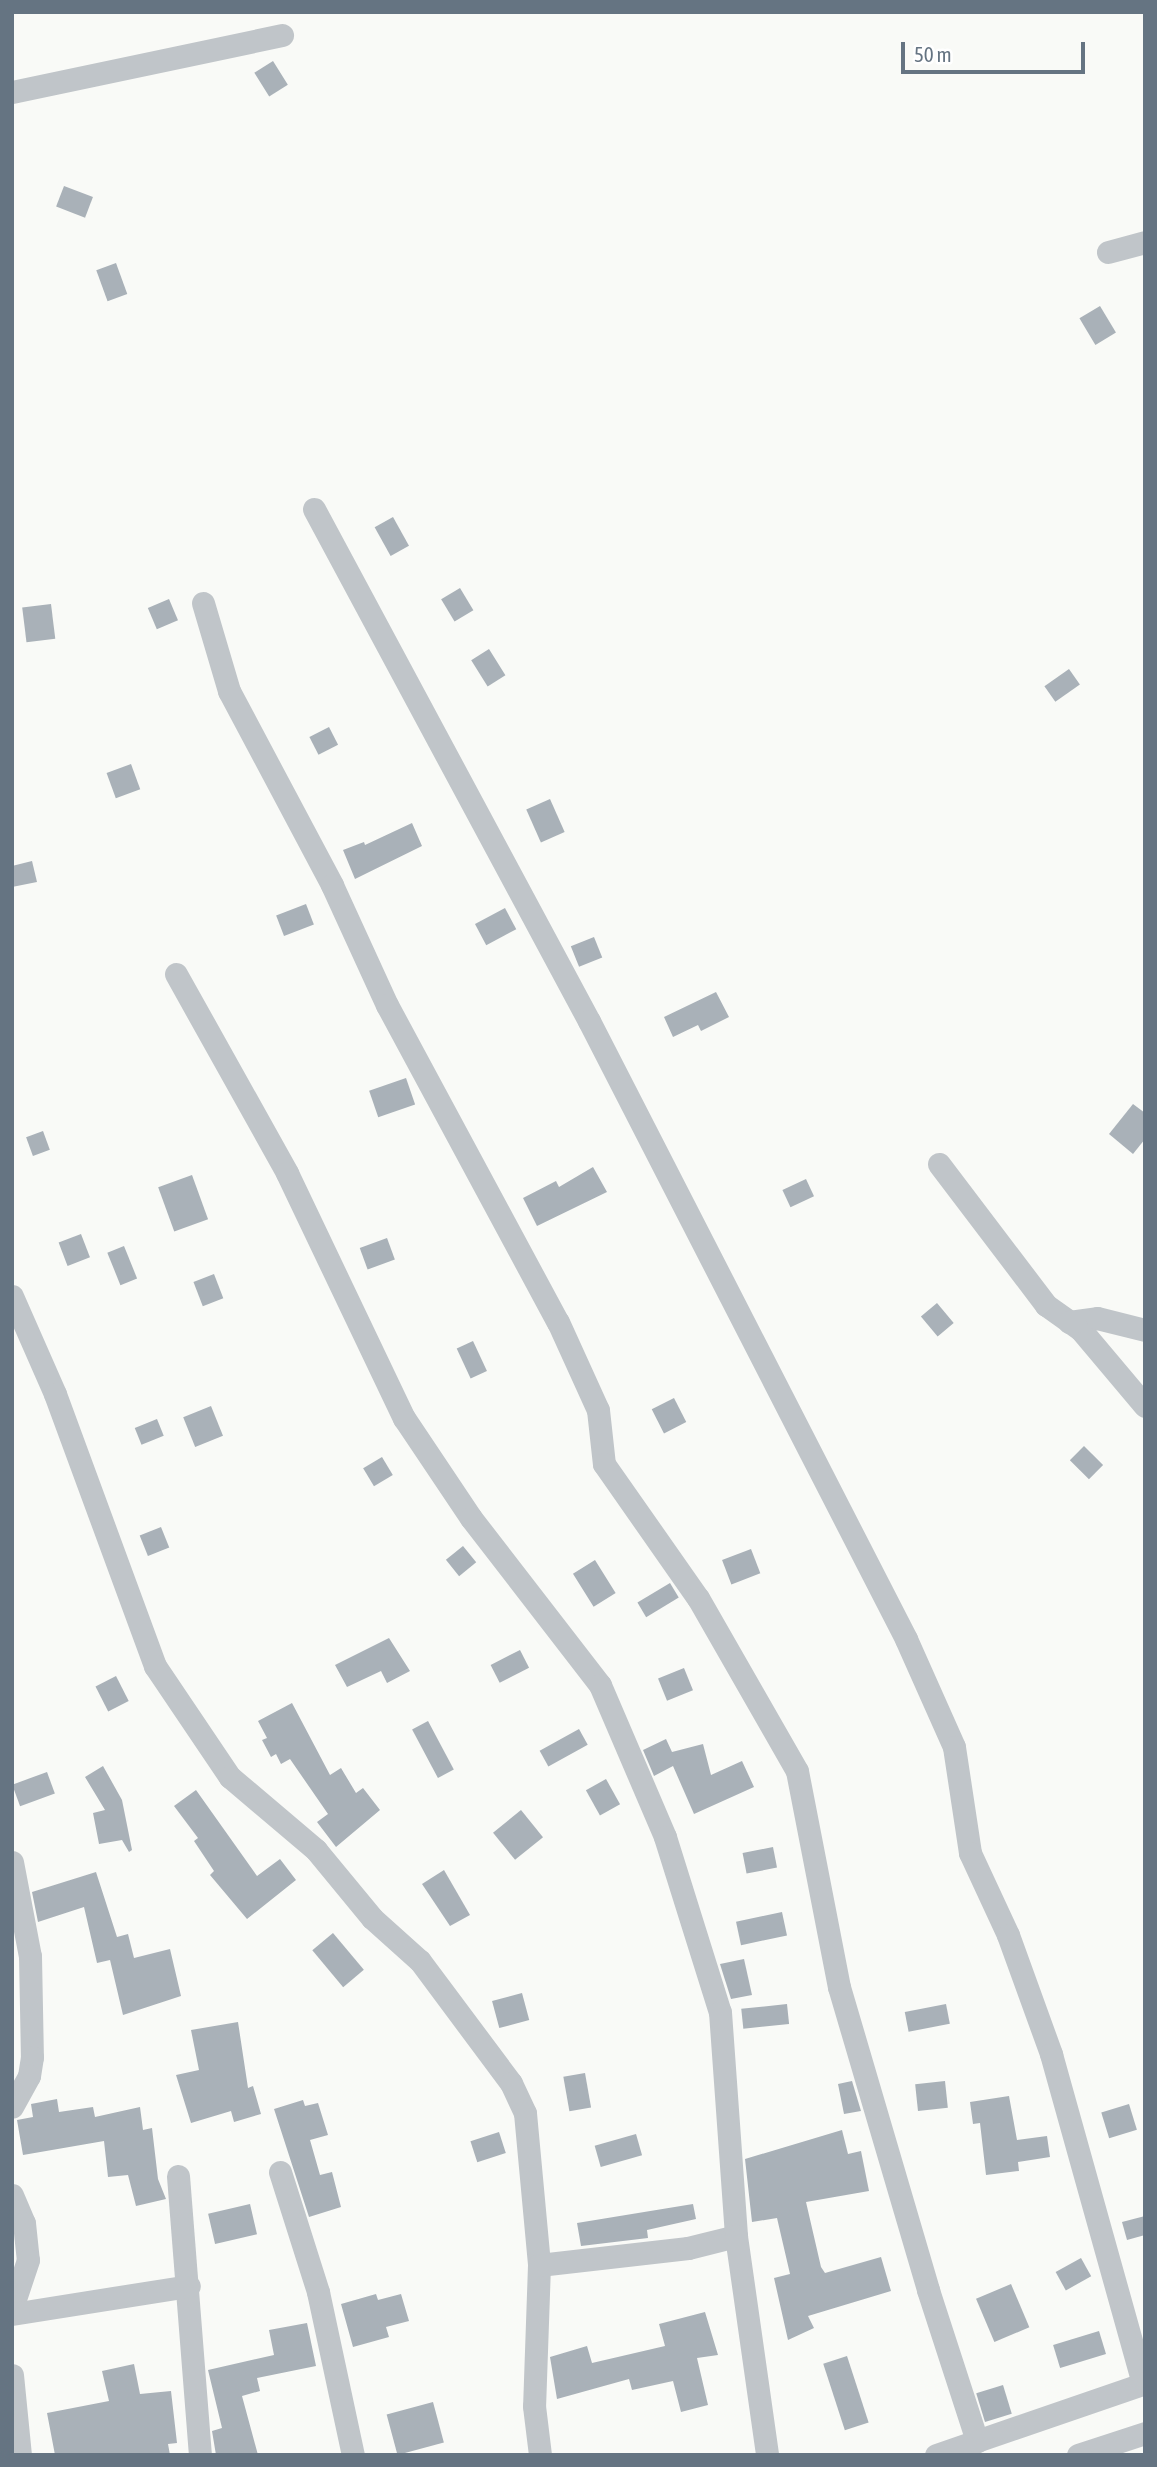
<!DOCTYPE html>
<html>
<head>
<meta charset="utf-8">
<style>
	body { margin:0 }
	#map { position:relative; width:1157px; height:2467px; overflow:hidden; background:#f9faf7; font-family:"Asap Condensed",sans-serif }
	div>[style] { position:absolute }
	.building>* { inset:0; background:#a9b1b8; transform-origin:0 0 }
	.street>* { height:23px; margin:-11.5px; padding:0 11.5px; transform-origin:11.5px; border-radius:11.5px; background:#c0c5c9 }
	span { translate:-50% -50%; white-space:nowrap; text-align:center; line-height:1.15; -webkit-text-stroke:7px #fff; paint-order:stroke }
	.frame { position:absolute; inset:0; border:14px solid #657482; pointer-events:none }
	.scale { position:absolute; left:901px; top:42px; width:184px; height:32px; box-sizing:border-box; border:4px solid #657482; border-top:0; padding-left:9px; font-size:21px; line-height:24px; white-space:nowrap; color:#657482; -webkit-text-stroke:5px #fff; paint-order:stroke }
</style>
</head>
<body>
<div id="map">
	<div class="building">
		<i style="left:273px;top:61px;width:28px;height:22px;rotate:58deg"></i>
		<i style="left:64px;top:186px;width:31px;height:22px;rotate:21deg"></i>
		<i style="left:116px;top:263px;width:33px;height:21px;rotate:70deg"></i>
		<i style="left:1100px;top:306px;width:31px;height:24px;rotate:59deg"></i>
		<i style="left:393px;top:517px;width:33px;height:21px;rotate:61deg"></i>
		<i style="left:460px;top:588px;width:26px;height:22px;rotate:59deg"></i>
		<i style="left:169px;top:599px;width:23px;height:23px;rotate:67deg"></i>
		<i style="left:51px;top:604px;width:35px;height:29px;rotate:83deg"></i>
		<i style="left:489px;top:649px;width:31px;height:21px;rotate:58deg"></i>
		<i style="left:1069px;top:669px;width:19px;height:30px;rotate:55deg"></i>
		<i style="left:329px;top:727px;width:20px;height:22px;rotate:63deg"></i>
		<i style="left:131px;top:764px;width:27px;height:26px;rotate:70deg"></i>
		<i style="left:550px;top:799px;width:36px;height:26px;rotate:66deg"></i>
		<i style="clip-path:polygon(412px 823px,422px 846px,355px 879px,343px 850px,364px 842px,365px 845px)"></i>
		<i style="clip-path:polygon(32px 861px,37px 882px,12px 887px,12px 866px)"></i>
		<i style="left:306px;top:904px;width:22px;height:32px;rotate:69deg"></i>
		<i style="left:505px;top:908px;width:24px;height:34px;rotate:62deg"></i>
		<i style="left:594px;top:937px;width:22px;height:25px;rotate:68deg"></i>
		<i style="clip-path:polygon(716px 992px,729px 1017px,701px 1031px,698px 1025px,673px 1037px,664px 1017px)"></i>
		<i style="left:406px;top:1078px;width:28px;height:39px;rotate:71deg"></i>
		<i style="clip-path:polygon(1133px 1104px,1145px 1113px,1145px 1139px,1133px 1154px,1109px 1134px)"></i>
		<i style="left:43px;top:1131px;width:20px;height:18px;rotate:70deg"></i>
		<i style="clip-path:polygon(593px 1167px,607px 1192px,537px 1226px,523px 1198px,556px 1181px,559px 1187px)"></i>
		<i style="left:192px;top:1175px;width:47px;height:36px;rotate:70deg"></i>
		<i style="left:806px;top:1179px;width:19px;height:26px;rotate:65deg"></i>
		<i style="left:81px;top:1234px;width:25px;height:24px;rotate:69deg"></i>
		<i style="left:387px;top:1238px;width:23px;height:29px;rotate:70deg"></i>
		<i style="left:124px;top:1246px;width:35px;height:18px;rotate:68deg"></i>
		<i style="left:214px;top:1274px;width:26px;height:22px;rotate:69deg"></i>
		<i style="left:937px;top:1303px;width:26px;height:21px;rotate:50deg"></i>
		<i style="left:473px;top:1341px;width:33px;height:18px;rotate:65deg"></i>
		<i style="left:674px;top:1398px;width:27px;height:25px;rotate:63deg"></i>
		<i style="left:211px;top:1406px;width:32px;height:30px;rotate:68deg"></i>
		<i style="left:157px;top:1419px;width:18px;height:24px;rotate:68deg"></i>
		<i style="left:1084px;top:1446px;width:27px;height:20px;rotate:45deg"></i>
		<i style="left:382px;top:1457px;width:21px;height:22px;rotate:59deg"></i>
		<i style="left:161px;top:1527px;width:22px;height:23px;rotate:68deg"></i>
		<i style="left:463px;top:1546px;width:21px;height:22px;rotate:51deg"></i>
		<i style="left:751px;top:1549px;width:26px;height:31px;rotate:69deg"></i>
		<i style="left:595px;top:1560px;width:39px;height:26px;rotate:58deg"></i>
		<i style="left:670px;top:1583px;width:17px;height:38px;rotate:59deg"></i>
		<i style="clip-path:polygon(389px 1638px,410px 1671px,387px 1683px,381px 1671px,347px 1687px,335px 1665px)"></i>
		<i style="left:520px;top:1650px;width:20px;height:33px;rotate:63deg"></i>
		<i style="left:684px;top:1668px;width:24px;height:28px;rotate:68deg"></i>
		<i style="left:116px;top:1676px;width:28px;height:23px;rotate:63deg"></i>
		<i style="clip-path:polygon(292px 1703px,330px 1775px,341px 1768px,356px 1793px,363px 1788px,380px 1810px,336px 1847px,317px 1822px,328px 1814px,290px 1759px,281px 1764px,276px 1754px,271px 1757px,262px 1740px,267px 1738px,258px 1721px)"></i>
		<i style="left:428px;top:1721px;width:55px;height:18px;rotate:62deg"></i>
		<i style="left:579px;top:1729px;width:18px;height:45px;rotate:61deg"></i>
		<i style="clip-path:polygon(666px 1739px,672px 1752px,703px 1744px,711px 1775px,742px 1761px,754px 1787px,694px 1814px,673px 1766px,654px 1776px,643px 1750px)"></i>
		<i style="clip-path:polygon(103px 1766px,122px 1800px,132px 1850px,129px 1852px,122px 1840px,99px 1844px,93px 1813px,105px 1810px,85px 1777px)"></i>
		<i style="left:47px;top:1772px;width:23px;height:37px;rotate:70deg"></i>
		<i style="left:606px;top:1779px;width:29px;height:23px;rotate:61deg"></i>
		<i style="clip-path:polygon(196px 1790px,257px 1876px,280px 1859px,296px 1880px,247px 1919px,210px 1875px,214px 1871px,194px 1841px,198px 1838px,174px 1806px)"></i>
		<i style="left:521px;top:1810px;width:35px;height:36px;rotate:51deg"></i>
		<i style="left:773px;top:1847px;width:21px;height:31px;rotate:79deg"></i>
		<i style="clip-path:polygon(444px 1870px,470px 1915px,450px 1926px,422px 1884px)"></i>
		<i style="clip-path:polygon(96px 1872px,117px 1937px,128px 1934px,134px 1958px,170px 1949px,181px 1996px,123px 2015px,110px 1960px,97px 1963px,84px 1907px,38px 1922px,32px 1892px)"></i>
		<i style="left:782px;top:1912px;width:24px;height:47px;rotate:78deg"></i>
		<i style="left:333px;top:1933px;width:48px;height:27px;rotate:50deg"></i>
		<i style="clip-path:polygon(744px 1959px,752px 1995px,731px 1999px,720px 1964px)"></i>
		<i style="left:522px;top:1993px;width:28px;height:31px;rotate:75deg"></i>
		<i style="left:787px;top:2004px;width:20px;height:46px;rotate:84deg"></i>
		<i style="left:946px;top:2004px;width:20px;height:42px;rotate:79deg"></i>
		<i style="clip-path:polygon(238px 2022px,248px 2088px,253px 2086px,261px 2114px,234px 2122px,231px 2111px,191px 2123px,176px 2075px,199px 2070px,191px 2030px)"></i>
		<i style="left:585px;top:2073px;width:35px;height:22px;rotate:80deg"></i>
		<i style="clip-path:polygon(852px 2081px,861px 2111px,844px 2114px,838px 2084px)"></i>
		<i style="left:945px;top:2081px;width:27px;height:30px;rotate:84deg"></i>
		<i style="clip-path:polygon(1009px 2096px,1017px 2140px,1047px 2136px,1050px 2157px,1018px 2162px,1019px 2171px,986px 2175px,980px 2123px,973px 2124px,970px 2102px)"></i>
		<i style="clip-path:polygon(57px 2099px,59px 2112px,93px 2107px,95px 2117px,140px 2107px,143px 2130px,152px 2128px,158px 2179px,166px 2199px,136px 2206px,128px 2175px,108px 2177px,104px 2141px,23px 2155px,17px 2120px,33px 2117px,31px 2104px)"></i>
		<i style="clip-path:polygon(303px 2100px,305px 2106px,318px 2103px,328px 2135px,310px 2140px,320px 2175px,332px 2172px,341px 2207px,309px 2217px,274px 2109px)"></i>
		<i style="left:1129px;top:2104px;width:27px;height:29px;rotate:73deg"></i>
		<i style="clip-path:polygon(842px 2130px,848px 2154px,861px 2151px,869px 2191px,806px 2202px,821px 2267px,825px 2273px,881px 2257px,891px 2291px,808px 2316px,814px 2328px,788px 2340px,774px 2278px,790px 2274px,777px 2218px,752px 2222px,745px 2159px)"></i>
		<i style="left:499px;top:2132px;width:22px;height:30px;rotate:72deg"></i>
		<i style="left:636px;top:2134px;width:22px;height:43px;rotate:74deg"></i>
		<i style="left:250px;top:2204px;width:31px;height:43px;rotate:77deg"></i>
		<i style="clip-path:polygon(693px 2204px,696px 2219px,647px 2230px,648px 2238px,581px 2246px,577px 2223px)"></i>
		<i style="clip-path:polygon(1145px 2216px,1145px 2235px,1127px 2240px,1122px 2222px)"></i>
		<i style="left:1081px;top:2258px;width:21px;height:29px;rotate:61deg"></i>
		<i style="left:1011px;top:2284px;width:47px;height:38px;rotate:67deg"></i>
		<i style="clip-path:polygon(376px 2294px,378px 2300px,401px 2294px,409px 2321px,386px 2327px,389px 2337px,353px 2347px,341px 2304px)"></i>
		<i style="clip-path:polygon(705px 2312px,718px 2355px,697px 2358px,708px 2405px,681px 2412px,673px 2381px,632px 2390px,629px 2379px,557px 2399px,550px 2357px,587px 2346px,592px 2363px,665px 2346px,659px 2324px)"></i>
		<i style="clip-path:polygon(307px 2323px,316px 2366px,257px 2378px,260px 2391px,242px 2396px,258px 2455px,216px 2455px,212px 2431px,222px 2428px,208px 2370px,274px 2355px,269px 2330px)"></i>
		<i style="left:1099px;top:2331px;width:24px;height:48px;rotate:73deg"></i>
		<i style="left:847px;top:2356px;width:70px;height:25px;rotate:72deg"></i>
		<i style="clip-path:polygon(134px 2364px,140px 2394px,171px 2391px,177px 2443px,168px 2444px,170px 2455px,55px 2455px,47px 2413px,109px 2401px,102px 2371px)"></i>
		<i style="left:1003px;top:2385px;width:30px;height:28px;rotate:73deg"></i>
		<i style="left:433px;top:2402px;width:42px;height:48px;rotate:75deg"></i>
	</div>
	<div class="street">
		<i style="left:12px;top:92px;width:276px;rotate:-11.9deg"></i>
		<i style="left:1108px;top:252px;width:38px;rotate:-15deg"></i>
		<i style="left:314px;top:509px;width:581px;rotate:61.76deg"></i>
		<i style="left:589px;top:1021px;width:695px;rotate:62.84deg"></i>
		<i style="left:906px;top:1639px;width:118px;rotate:66deg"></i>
		<i style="left:954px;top:1747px;width:107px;rotate:81.4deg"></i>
		<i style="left:970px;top:1853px;width:90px;rotate:65.1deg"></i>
		<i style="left:1008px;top:1935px;width:127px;rotate:70.1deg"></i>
		<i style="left:1051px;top:2054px;width:342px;rotate:74.4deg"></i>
		<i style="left:203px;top:603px;width:92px;rotate:73.5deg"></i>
		<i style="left:229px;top:691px;width:220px;rotate:62deg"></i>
		<i style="left:332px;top:885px;width:132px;rotate:65.4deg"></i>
		<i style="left:387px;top:1005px;width:360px;rotate:61.7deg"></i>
		<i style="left:558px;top:1322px;width:97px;rotate:65.6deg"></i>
		<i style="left:598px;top:1410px;width:54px;rotate:83.7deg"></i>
		<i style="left:604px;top:1464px;width:164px;rotate:55deg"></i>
		<i style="left:698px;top:1598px;width:199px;rotate:60.2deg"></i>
		<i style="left:797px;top:1771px;width:220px;rotate:79deg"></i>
		<i style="left:839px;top:1987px;width:316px;rotate:73.6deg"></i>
		<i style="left:928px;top:2290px;width:159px;rotate:72deg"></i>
		<i style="left:176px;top:974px;width:228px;rotate:60.8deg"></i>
		<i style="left:287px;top:1173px;width:272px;rotate:64.5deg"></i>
		<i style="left:404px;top:1418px;width:120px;rotate:56.2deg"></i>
		<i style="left:471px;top:1518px;width:211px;rotate:52.3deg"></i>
		<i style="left:600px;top:1685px;width:165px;rotate:66.8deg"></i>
		<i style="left:665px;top:1837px;width:183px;rotate:72.6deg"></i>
		<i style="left:720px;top:2012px;width:225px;rotate:85.9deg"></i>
		<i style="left:939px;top:1164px;width:177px;rotate:52.8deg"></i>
		<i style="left:1046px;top:1305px;width:43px;rotate:35.5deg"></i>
		<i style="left:1081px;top:1330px;width:99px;rotate:49.9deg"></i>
		<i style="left:12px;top:1296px;width:107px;rotate:66.3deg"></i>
		<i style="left:55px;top:1394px;width:290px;rotate:69.8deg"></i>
		<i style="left:155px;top:1666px;width:134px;rotate:56deg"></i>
		<i style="left:230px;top:1777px;width:113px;rotate:40.3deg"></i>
		<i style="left:316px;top:1850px;width:88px;rotate:50.5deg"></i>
		<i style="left:372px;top:1918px;width:64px;rotate:41.9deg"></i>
		<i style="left:420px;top:1961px;width:152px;rotate:53.3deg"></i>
		<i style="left:511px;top:2083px;width:33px;rotate:65deg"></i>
		<i style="left:525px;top:2113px;width:153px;rotate:84.7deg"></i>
		<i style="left:539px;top:2265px;width:141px;rotate:92deg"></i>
		<i style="left:534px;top:2406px;width:49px;rotate:83deg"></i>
		<i style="left:1069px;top:1322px;width:28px;rotate:-8deg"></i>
		<i style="left:1097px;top:1318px;width:49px;rotate:14deg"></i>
		<i style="left:12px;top:1862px;width:96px;rotate:79.2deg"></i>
		<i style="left:30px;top:1956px;width:101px;rotate:88.9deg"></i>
		<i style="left:32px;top:2057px;width:19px;rotate:99deg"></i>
		<i style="left:29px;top:2076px;width:35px;rotate:119deg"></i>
		<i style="left:280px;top:2172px;width:126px;rotate:72.4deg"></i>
		<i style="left:318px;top:2292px;width:167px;rotate:77.9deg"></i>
		<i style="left:178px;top:2176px;width:280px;rotate:85.5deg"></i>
		<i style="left:12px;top:2195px;width:30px;rotate:67deg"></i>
		<i style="left:24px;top:2223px;width:37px;rotate:84deg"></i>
		<i style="left:28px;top:2260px;width:51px;rotate:108.4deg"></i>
		<i style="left:539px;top:2265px;width:150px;rotate:-6.5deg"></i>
		<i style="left:688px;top:2248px;width:49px;rotate:-14deg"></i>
		<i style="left:736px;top:2236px;width:221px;rotate:81.9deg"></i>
		<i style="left:12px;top:2314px;width:179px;rotate:-9deg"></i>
		<i style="left:12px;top:2375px;width:80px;rotate:84.3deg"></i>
		<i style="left:936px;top:2455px;width:221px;rotate:-19deg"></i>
		<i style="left:1078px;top:2455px;width:71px;rotate:-18.2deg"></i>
	</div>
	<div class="frame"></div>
	<div class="scale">50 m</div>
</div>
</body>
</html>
